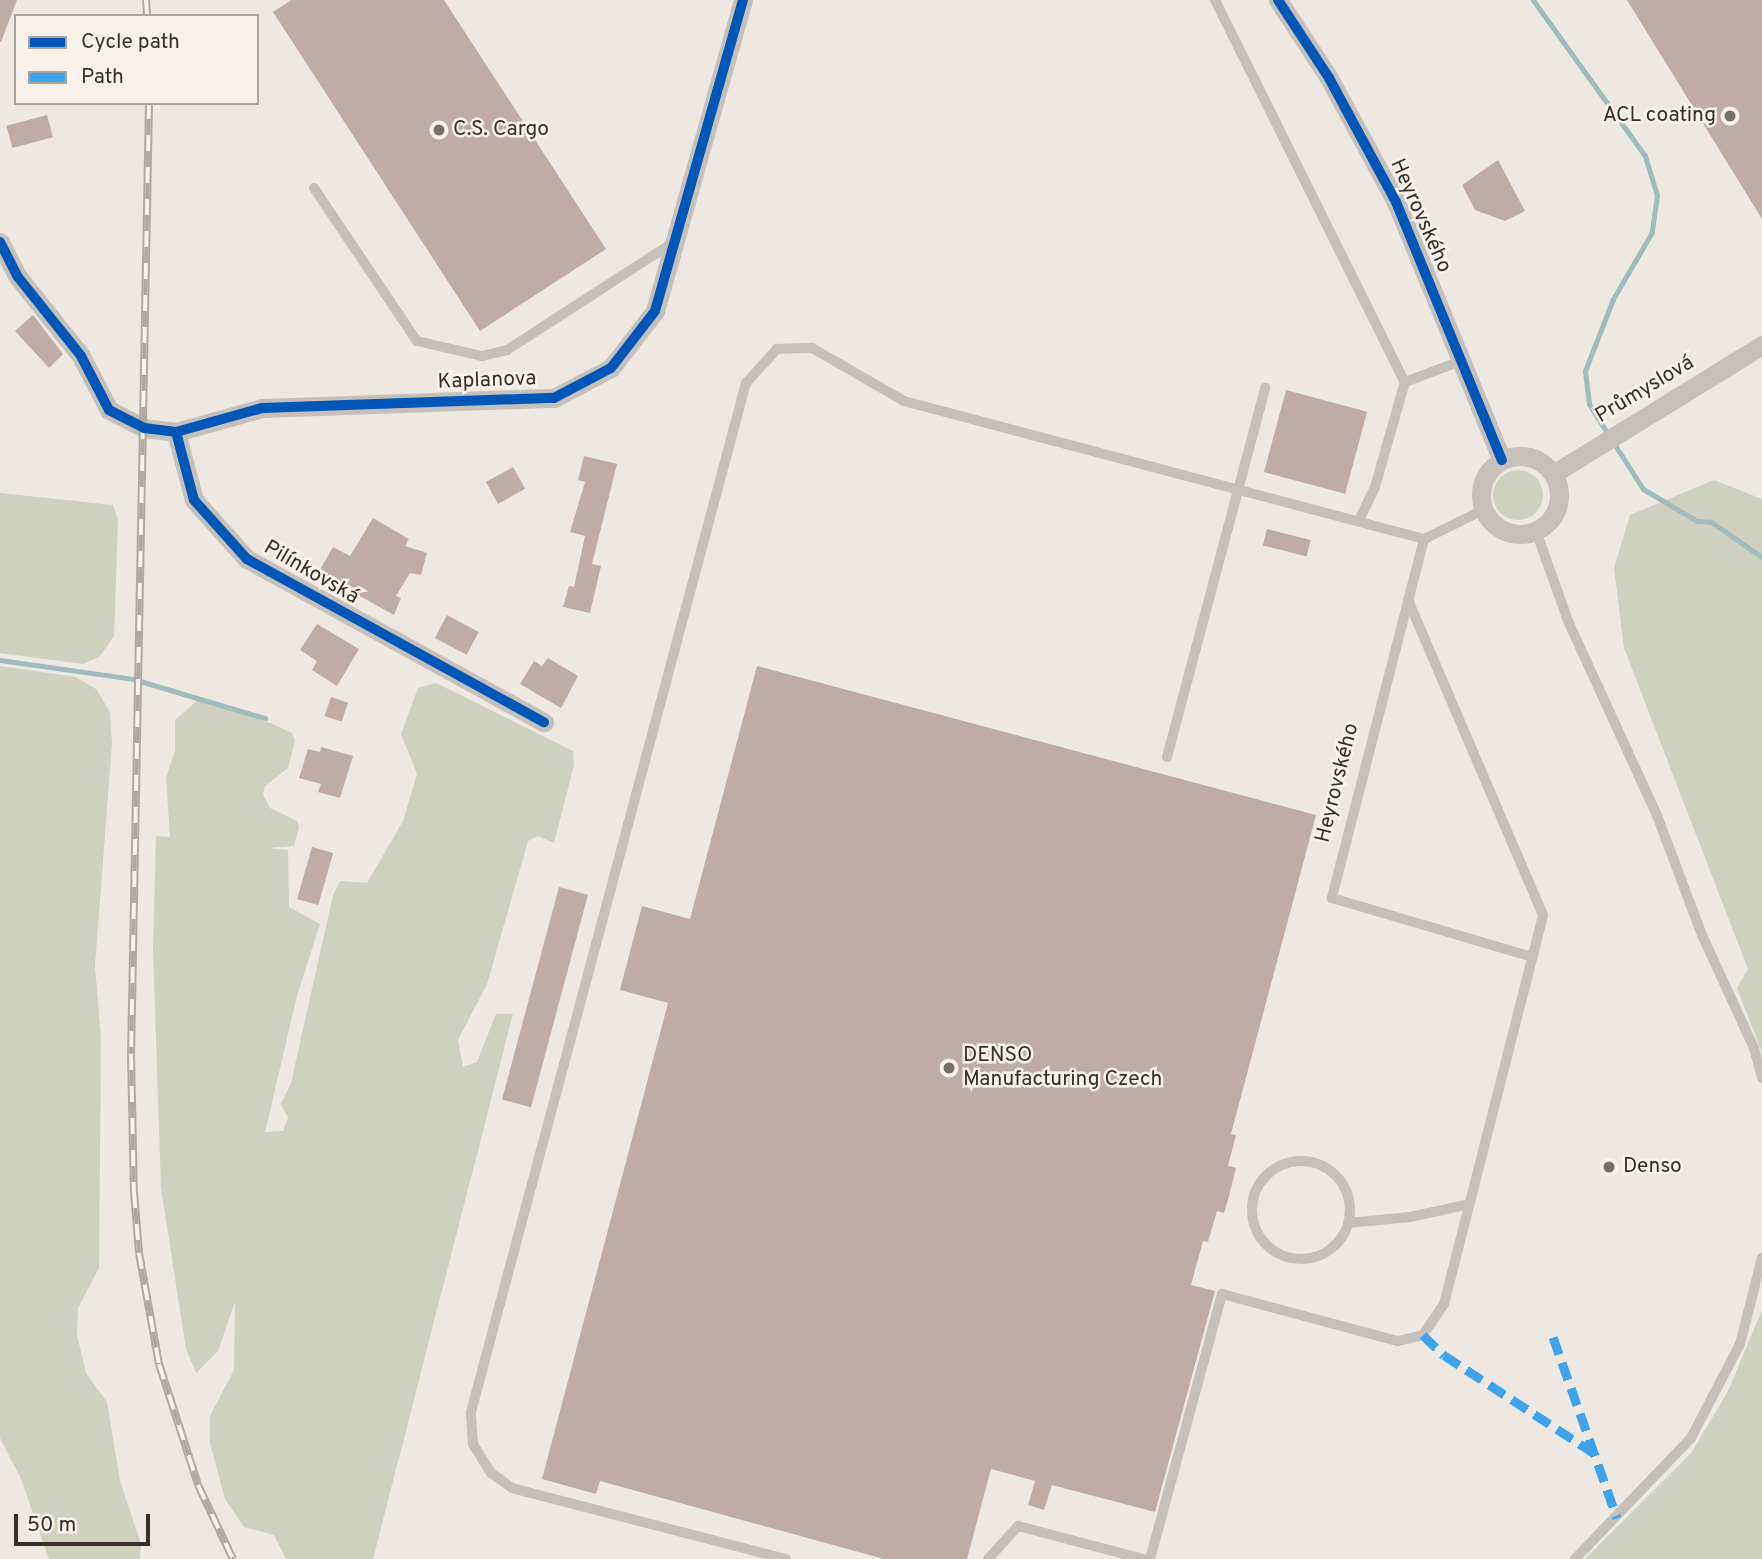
<!DOCTYPE html>
<html>
<head>
<meta charset="utf-8">
<style>
	body { margin:0 }
	#map { position:relative; width:1762px; height:1559px; overflow:hidden; background:#ede8e2; font-family:Overpass,sans-serif }
	div>[style] { position:absolute }
	.green>* { inset:0; background:#ced1bd }
	.round { border-radius:50% }
	.stream>* { height:5px; margin:-2.5px; padding:0 2.5px; transform-origin:2.5px; border-radius:2.5px; background:#a0bcbc }
	.building>* { inset:0; background:#bfada5; transform-origin:0 0 }
	.service>* { height:10px; margin:-5px; padding:0 5px; transform-origin:5px; border-radius:5px; background:#c6c0bb }
	.service>.ring { margin:-5px; padding:0; box-sizing:content-box; background:none; border:10px solid #c6c0bb; border-radius:50% }
	.minor>* { height:19px; margin:-9.5px; padding:0 9.5px; transform-origin:9.5px; border-radius:9.5px; background:#c6c0bb }
	.minor>.ring { margin:-9.5px; padding:0; box-sizing:content-box; background:none; border:19px solid #c6c0bb; border-radius:50% }
	.rail>* { height:8px; margin-top:-4px; transform-origin:0; background:repeating-linear-gradient(90deg,#f9f2ea 0 16px,#aea9a5 0 32px); box-sizing:border-box; border-block:2px solid #aea9a5 }
	.quiet>* { height:9px; margin-top:-4.5px; transform-origin:0; background:repeating-linear-gradient(90deg,#3fa3eb 0 18px,transparent 0 27px) }
	.cycleway>* { height:10px; margin:-5px; padding:0 5px; transform-origin:5px; border-radius:5px; background:#0057b8 }
	.dots>* { width:19px; height:19px; translate:-50% -50%; box-sizing:border-box; border:4px solid #f9f2ea; border-radius:50% }
	span { translate:-50% -50%; white-space:nowrap; text-align:center; line-height:1.15; -webkit-text-stroke:5px #f9f2ea; paint-order:stroke }
	.poi-label { font-size:21px; color:#362e2a }
	.right { translate:-100% -50%; text-align:right }
	.left { translate:0 -50%; text-align:left }
	.street-label { font-size:21px; color:#362e2a }
	.legend { position:absolute; left:14px; top:14px; width:245px; height:91px; box-sizing:border-box; background:#f9f2ea; border:2px solid #aba49d; margin:0; padding:9px 12px; list-style:none; font-size:21px; color:#362e2a }
	.legend li { display:flex; align-items:center; gap:14px; height:35px }
	.legend b { width:35px; border:2px solid #aba49d }
	.scale { position:absolute; left:14px; top:1514px; width:136px; height:32px; box-sizing:border-box; border:4px solid #362e2a; border-top:0; padding-left:9px; font-size:21px; line-height:24px; white-space:nowrap; color:#362e2a; -webkit-text-stroke:5px #f9f2ea; paint-order:stroke }
</style>
</head>
<body>
<div id="map">
	<div class="green">
		<i class="round" style="left:1493px;top:470px;width:50px;height:50px"></i>
		<i style="clip-path:polygon(1714px 480px,1762px 499px,1762px 1053px,1737px 988px,1748px 969px,1624px 648px,1614px 568px,1630px 515px)"></i>
		<i style="clip-path:polygon(0 493px,113px 505px,118px 520px,114px 636px,100px 656px,83px 664px,0 653px)"></i>
		<i style="clip-path:polygon(0 666px,76px 677px,96px 689px,110px 712px,112px 743px,95px 966px,101px 1038px,99px 1268px,78px 1308px,77px 1335px,86px 1373px,107px 1402px,120px 1481px,141px 1544px,140px 1559px,49px 1559px,21px 1479px,0 1438px)"></i>
		<i style="clip-path:polygon(436px 683px,573px 751px,574px 765px,554px 843px,538px 836px,528px 841px,487px 984px,458px 1040px,463px 1067px,477px 1062px,496px 1014px,513px 1014px,373px 1559px,286px 1559px,274px 1535px,244px 1527px,225px 1499px,210px 1443px,210px 1416px,234px 1370px,235px 1302px,218px 1351px,196px 1373px,186px 1349px,161px 1188px,153px 950px,156px 836px,170px 837px,166px 778px,175px 750px,175px 720px,199px 699px,273px 724px,292px 733px,295px 741px,288px 768px,265px 786px,263px 795px,270px 808px,297px 821px,299px 827px,294px 846px,268px 848px,288px 850px,289px 907px,320px 924px,297px 996px,265px 1132px,283px 1131px,288px 1118px,281px 1104px,291px 1083px,333px 895px,340px 881px,367px 883px,403px 821px,417px 774px,401px 734px,418px 688px)"></i>
		<i style="clip-path:polygon(1762px 1310px,1762px 1559px,1585px 1559px,1692px 1452px,1728px 1391px)"></i>
	</div>
	<div class="stream">
		<i style="left:1533px;top:0;width:192px;rotate:54.3deg"></i>
		<i style="left:1645px;top:156px;width:41px;rotate:72.9deg"></i>
		<i style="left:1657px;top:195px;width:37px;rotate:98deg"></i>
		<i style="left:1652px;top:232px;width:78px;rotate:120.2deg"></i>
		<i style="left:1613px;top:299px;width:77px;rotate:111.3deg"></i>
		<i style="left:1585px;top:371px;width:33px;rotate:83deg"></i>
		<i style="left:1589px;top:404px;width:36px;rotate:58deg"></i>
		<i style="left:1613px;top:442px;width:56px;rotate:57.4deg"></i>
		<i style="left:1643px;top:489px;width:63px;rotate:30.7deg"></i>
		<i style="left:1697px;top:521px;width:14px;rotate:4deg"></i>
		<i style="left:1711px;top:522px;width:62px;rotate:34.5deg"></i>
		<i style="left:0;top:660px;width:134px;rotate:8.1deg"></i>
		<i style="left:133px;top:679px;width:138px;rotate:16.5deg"></i>
	</div>
	<div class="building">
		<i style="clip-path:polygon(0 0,17px 0,1px 42px,0 42px)"></i>
		<i style="clip-path:polygon(291px 0,444px 0,606px 249px,480px 331px,273px 12px)"></i>
		<i style="clip-path:polygon(1627px 0,1762px 0,1762px 219px,1643px 26px)"></i>
		<i style="left:47px;top:115px;width:23px;height:42px;rotate:75deg"></i>
		<i style="clip-path:polygon(1498px 160px,1525px 211px,1505px 221px,1475px 210px,1462px 185px)"></i>
		<i style="clip-path:polygon(33px 315px,63px 354px,49px 368px,15px 331px)"></i>
		<i style="left:1286px;top:390px;width:84px;height:85px;rotate:15deg"></i>
		<i style="clip-path:polygon(584px 456px,617px 464px,592px 564px,601px 566px,590px 613px,563px 607px,569px 586px,574px 587px,585px 536px,570px 532px,585px 482px,578px 480px)"></i>
		<i style="left:513px;top:467px;width:25px;height:31px;rotate:61deg"></i>
		<i style="clip-path:polygon(373px 518px,409px 539px,405px 546px,427px 553px,421px 575px,410px 573px,396px 596px,401px 598px,394px 615px,318px 573px,333px 547px,350px 556px)"></i>
		<i style="left:1267px;top:529px;width:45px;height:17px;rotate:14deg"></i>
		<i style="left:447px;top:615px;width:36px;height:26px;rotate:28deg"></i>
		<i style="clip-path:polygon(317px 624px,359px 649px,337px 686px,312px 670px,317px 661px,300px 650px)"></i>
		<i style="clip-path:polygon(548px 658px,578px 676px,561px 708px,520px 684px,534px 661px,542px 666px)"></i>
		<i style="clip-path:polygon(757px 666px,1316px 815px,1231px 1134px,1236px 1135px,1228px 1166px,1236px 1168px,1229px 1196px,1224px 1213px,1217px 1211px,1208px 1242px,1203px 1241px,1191px 1285px,1215px 1291px,1155px 1512px,1052px 1485px,1044px 1510px,1028px 1505px,1035px 1481px,991px 1469px,967px 1559px,884px 1559px,600px 1481px,596px 1494px,542px 1479px,668px 1003px,620px 990px,642px 906px,690px 919px)"></i>
		<i style="left:331px;top:697px;width:18px;height:20px;rotate:19deg"></i>
		<i style="clip-path:polygon(321px 747px,353px 756px,340px 798px,318px 792px,321px 784px,299px 778px,308px 749px,320px 752px)"></i>
		<i style="left:312px;top:847px;width:22px;height:54px;rotate:16deg"></i>
		<i style="left:559px;top:887px;width:30px;height:220px;rotate:15deg"></i>
	</div>
	<div class="service">
		<i style="left:1215px;top:0;width:427px;rotate:63.6deg"></i>
		<i style="left:314px;top:188px;width:184px;rotate:56.1deg"></i>
		<i style="left:417px;top:341px;width:67px;rotate:13deg"></i>
		<i style="left:482px;top:356px;width:26px;rotate:-13deg"></i>
		<i style="left:507px;top:350px;width:195px;rotate:-32.9deg"></i>
		<i style="left:1483px;top:510px;width:66px;rotate:153.8deg"></i>
		<i style="left:1424px;top:539px;width:371px;rotate:104.4deg"></i>
		<i style="left:1332px;top:898px;width:209px;rotate:16.4deg"></i>
		<i style="left:1359px;top:520px;width:37px;rotate:-64deg"></i>
		<i style="left:1375px;top:487px;width:109px;rotate:-74.1deg"></i>
		<i style="left:1405px;top:382px;width:60px;rotate:-20.6deg"></i>
		<i style="left:1536px;top:531px;width:96px;rotate:70.4deg"></i>
		<i style="left:1568px;top:621px;width:217px;rotate:65.4deg"></i>
		<i style="left:1658px;top:818px;width:125px;rotate:69.4deg"></i>
		<i style="left:1702px;top:935px;width:124px;rotate:65.3deg"></i>
		<i style="left:1754px;top:1048px;width:31px;rotate:75deg"></i>
		<i style="left:1167px;top:757px;width:382px;rotate:-75.1deg"></i>
		<i class="ring" style="left:1252px;top:1161px;width:88px;height:88px"></i>
		<i style="left:1348px;top:1223px;width:62px;rotate:-5.5deg"></i>
		<i style="left:1410px;top:1217px;width:61px;rotate:-12.2deg"></i>
		<i style="left:786px;top:1559px;width:283px;rotate:-165.5deg"></i>
		<i style="left:512px;top:1488px;width:26px;rotate:-144deg"></i>
		<i style="left:491px;top:1473px;width:34px;rotate:-122deg"></i>
		<i style="left:473px;top:1444px;width:32px;rotate:-94deg"></i>
		<i style="left:471px;top:1412px;width:1065px;rotate:-75.04deg"></i>
		<i style="left:746px;top:383px;width:46px;rotate:-47.6deg"></i>
		<i style="left:777px;top:349px;width:35px;rotate:-2deg"></i>
		<i style="left:812px;top:348px;width:106px;rotate:29.9deg"></i>
		<i style="left:904px;top:401px;width:538px;rotate:14.86deg"></i>
		<i style="left:988px;top:1559px;width:45px;rotate:-47.7deg"></i>
		<i style="left:1018px;top:1526px;width:129px;rotate:14.8deg"></i>
		<i style="left:1150px;top:1559px;width:275px;rotate:-74.8deg"></i>
		<i style="left:1222px;top:1294px;width:182px;rotate:15deg"></i>
		<i style="left:1398px;top:1341px;width:26px;rotate:-13deg"></i>
		<i style="left:1423px;top:1335px;width:37px;rotate:-56deg"></i>
		<i style="left:1444px;top:1304px;width:401px;rotate:-75.7deg"></i>
		<i style="left:1543px;top:915px;width:343px;rotate:-113.2deg"></i>
		<i style="left:1575px;top:1559px;width:168px;rotate:-46.2deg"></i>
		<i style="left:1691px;top:1438px;width:106px;rotate:-62.5deg"></i>
		<i style="left:1740px;top:1344px;width:89px;rotate:-75.7deg"></i>
	</div>
	<div class="minor">
		<i style="left:1278px;top:0;width:93px;rotate:56.8deg"></i>
		<i style="left:1329px;top:78px;width:141px;rotate:61.6deg"></i>
		<i style="left:1396px;top:202px;width:279px;rotate:67.7deg"></i>
		<i style="left:0;top:242px;width:39px;rotate:63deg"></i>
		<i style="left:18px;top:277px;width:101px;rotate:51.4deg"></i>
		<i style="left:81px;top:356px;width:61px;rotate:62.6deg"></i>
		<i style="left:109px;top:410px;width:39px;rotate:27deg"></i>
		<i style="left:144px;top:428px;width:32px;rotate:7deg"></i>
		<i style="left:176px;top:432px;width:89px;rotate:-15.6deg"></i>
		<i style="left:262px;top:408px;width:292px;rotate:-2deg"></i>
		<i style="left:554px;top:398px;width:64px;rotate:-27.8deg"></i>
		<i style="left:611px;top:368px;width:72px;rotate:-52.3deg"></i>
		<i style="left:655px;top:311px;width:323px;rotate:-74.2deg"></i>
		<i style="left:176px;top:432px;width:70px;rotate:75.2deg"></i>
		<i style="left:194px;top:500px;width:79px;rotate:48.1deg"></i>
		<i style="left:247px;top:559px;width:339px;rotate:28.8deg"></i>
		<i class="ring" style="left:1481px;top:456px;width:59px;height:59px"></i>
		<i style="left:1553px;top:474px;width:246px;rotate:-31.7deg"></i>
	</div>
	<div class="rail">
		<i style="left:146px;top:0;width:16px;rotate:86deg"></i>
		<i style="left:149px;top:103px;width:951px;rotate:91.08deg"></i>
		<i style="left:131px;top:1054px;width:138px;rotate:88.8deg"></i>
		<i style="left:134px;top:1192px;width:61px;rotate:85.3deg"></i>
		<i style="left:139px;top:1253px;width:113px;rotate:79.8deg"></i>
		<i style="left:159px;top:1364px;width:127px;rotate:72.1deg"></i>
		<i style="left:198px;top:1485px;width:82px;rotate:64.7deg"></i>
	</div>
	<div class="quiet">
		<i style="left:1423px;top:1335px;width:29px;rotate:44deg"></i>
		<i style="left:1444px;top:1355px;width:179px;rotate:33.2deg"></i>
		<i style="left:1553px;top:1337px;width:192px;rotate:70.5deg"></i>
	</div>
	<div class="cycleway">
		<i style="left:1278px;top:0;width:93px;rotate:56.8deg"></i>
		<i style="left:1329px;top:78px;width:141px;rotate:61.6deg"></i>
		<i style="left:1396px;top:202px;width:279px;rotate:67.7deg"></i>
		<i style="left:0;top:242px;width:39px;rotate:63deg"></i>
		<i style="left:18px;top:277px;width:101px;rotate:51.4deg"></i>
		<i style="left:81px;top:356px;width:61px;rotate:62.6deg"></i>
		<i style="left:109px;top:410px;width:39px;rotate:27deg"></i>
		<i style="left:144px;top:428px;width:32px;rotate:7deg"></i>
		<i style="left:176px;top:432px;width:89px;rotate:-15.6deg"></i>
		<i style="left:262px;top:408px;width:292px;rotate:-2deg"></i>
		<i style="left:554px;top:398px;width:64px;rotate:-27.8deg"></i>
		<i style="left:611px;top:368px;width:72px;rotate:-52.3deg"></i>
		<i style="left:655px;top:311px;width:323px;rotate:-74.2deg"></i>
		<i style="left:176px;top:432px;width:70px;rotate:75.2deg"></i>
		<i style="left:194px;top:500px;width:79px;rotate:48.1deg"></i>
		<i style="left:247px;top:559px;width:339px;rotate:28.8deg"></i>
	</div>
	<div class="dots">
		<i style="left:1730px;top:116px;background:#766f6a"></i>
		<i style="left:439px;top:130px;background:#766f6a"></i>
		<i style="left:949px;top:1068px;background:#766f6a"></i>
		<i style="left:1609px;top:1167px;background:#766f6a"></i>
	</div>
	<div class="poi-label">
		<span class="right" style="left:1716px;top:116px">ACL coating</span>
		<span class="left" style="left:453px;top:130px">C.S. Cargo</span>
		<span class="left" style="left:963px;top:1068px">DENSO<br>Manufacturing Czech</span>
		<span class="left" style="left:1623px;top:1167px">Denso</span>
	</div>
	<div class="street-label">
		<span style="left:1420px;top:216px;rotate:66deg">Heyrovského</span>
		<span style="left:487px;top:381px;rotate:-2deg">Kaplanova</span>
		<span style="left:1645px;top:390px;rotate:-31deg">Průmyslová</span>
		<span style="left:311px;top:573px;rotate:30deg">Pilínkovská</span>
		<span style="left:1338px;top:783px;rotate:-76deg">Heyrovského</span>
	</div>
	<ul class="legend">
	<li><b style="height:9px;background:#0057b8"></b>Cycle path</li>
	<li><b style="height:9px;background:#3fa3eb"></b>Path</li>
	</ul>
	<div class="scale">50 m</div>
</div>
</body>
</html>
